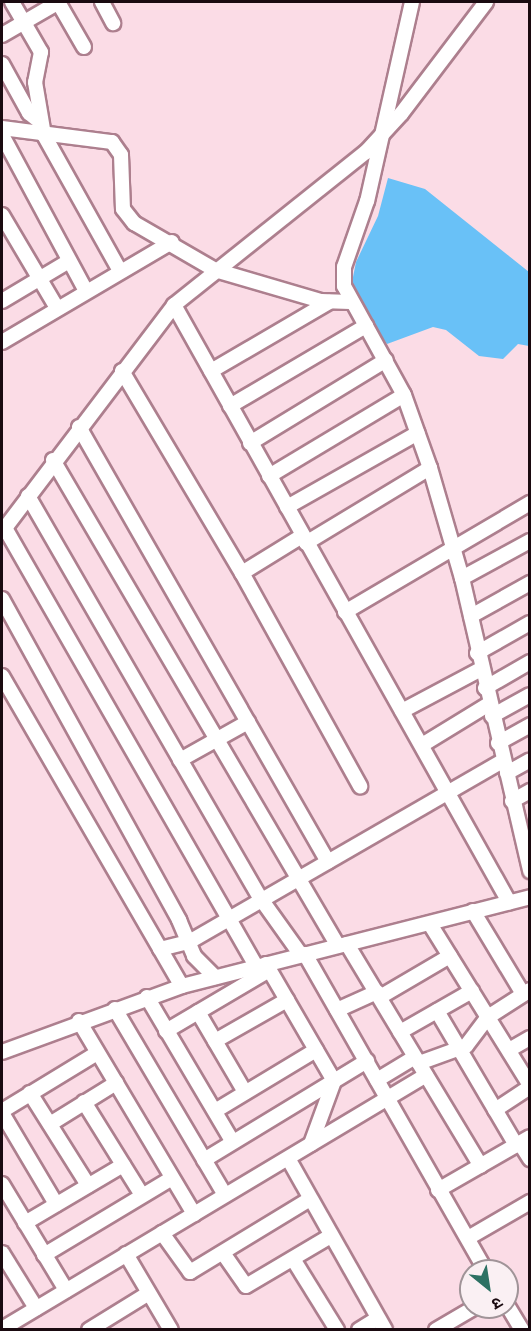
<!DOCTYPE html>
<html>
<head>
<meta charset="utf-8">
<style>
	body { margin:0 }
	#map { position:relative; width:531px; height:1331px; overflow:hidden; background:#fbdce6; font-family:"Public Sans","Noto Sans Devanagari",sans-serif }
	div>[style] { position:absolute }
	.water>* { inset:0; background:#69c1f7 }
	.roads { filter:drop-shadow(2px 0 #ad7f8e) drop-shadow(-2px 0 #ad7f8e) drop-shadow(0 2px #ad7f8e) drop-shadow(0 -2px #ad7f8e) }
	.minor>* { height:14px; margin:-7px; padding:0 7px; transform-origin:7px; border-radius:7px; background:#fff }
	span { translate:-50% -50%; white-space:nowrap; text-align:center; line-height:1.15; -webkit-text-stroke:6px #faf0f3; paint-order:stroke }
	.frame { position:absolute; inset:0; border:3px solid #1a0a10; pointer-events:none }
	.north { position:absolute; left:459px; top:1259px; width:60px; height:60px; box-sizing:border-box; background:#faf0f3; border:2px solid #a09498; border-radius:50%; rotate:150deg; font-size:16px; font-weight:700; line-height:24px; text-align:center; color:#1a0a10 }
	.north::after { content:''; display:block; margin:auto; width:21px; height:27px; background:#2d7163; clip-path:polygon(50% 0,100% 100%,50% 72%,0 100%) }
</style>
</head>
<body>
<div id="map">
	<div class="water">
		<i style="clip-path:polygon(388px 178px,425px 189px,529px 272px,529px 346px,518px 344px,503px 359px,479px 356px,446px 330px,433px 327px,387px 344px,350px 292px,356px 262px,378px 216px)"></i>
	</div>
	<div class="roads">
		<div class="minor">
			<i style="left:12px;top:2px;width:58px;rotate:59.9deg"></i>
			<i style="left:41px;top:52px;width:31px;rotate:101deg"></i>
			<i style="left:35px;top:82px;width:54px;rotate:80.4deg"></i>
			<i style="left:44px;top:135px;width:156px;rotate:60.8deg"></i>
			<i style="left:58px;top:2px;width:52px;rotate:60deg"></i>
			<i style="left:102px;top:2px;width:24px;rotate:62deg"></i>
			<i style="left:412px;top:2px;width:204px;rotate:102.7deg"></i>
			<i style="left:367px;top:201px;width:70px;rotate:109.2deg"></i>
			<i style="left:344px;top:267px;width:19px;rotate:90deg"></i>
			<i style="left:344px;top:286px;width:124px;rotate:61.2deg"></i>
			<i style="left:404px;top:395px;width:77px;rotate:70.4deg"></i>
			<i style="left:430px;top:468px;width:115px;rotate:73.8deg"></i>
			<i style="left:462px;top:578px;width:301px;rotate:76.9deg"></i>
			<i style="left:2px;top:35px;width:66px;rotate:-30.1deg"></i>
			<i style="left:2px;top:64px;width:56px;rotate:61.1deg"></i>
			<i style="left:29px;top:113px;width:13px;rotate:39deg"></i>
			<i style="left:2px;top:128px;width:111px;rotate:7.3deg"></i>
			<i style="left:112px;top:142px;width:16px;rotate:55deg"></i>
			<i style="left:121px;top:155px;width:54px;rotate:87.9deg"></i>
			<i style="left:123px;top:209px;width:18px;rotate:52deg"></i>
			<i style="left:134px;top:223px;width:94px;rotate:30.1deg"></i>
			<i style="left:215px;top:270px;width:110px;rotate:16.3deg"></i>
			<i style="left:321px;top:301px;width:29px;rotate:2deg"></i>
			<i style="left:2px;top:135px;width:177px;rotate:61.7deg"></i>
			<i style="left:2px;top:215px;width:108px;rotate:59.4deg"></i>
			<i style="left:2px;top:301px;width:78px;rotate:-30.8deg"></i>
			<i style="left:174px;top:305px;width:685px;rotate:60.7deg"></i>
			<i style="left:2px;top:342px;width:197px;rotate:-30.5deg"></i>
			<i style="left:122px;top:371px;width:235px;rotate:59.3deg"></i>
			<i style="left:242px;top:573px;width:244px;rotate:61deg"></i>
			<i style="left:211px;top:371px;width:137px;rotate:-30.3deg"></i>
			<i style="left:230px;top:406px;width:158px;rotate:-30.5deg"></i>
			<i style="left:79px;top:427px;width:501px;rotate:60.21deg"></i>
			<i style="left:250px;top:443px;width:159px;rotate:-31.4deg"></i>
			<i style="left:53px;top:460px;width:563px;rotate:59.61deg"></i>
			<i style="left:269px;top:476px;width:157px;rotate:-31deg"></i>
			<i style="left:28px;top:496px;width:466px;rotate:60deg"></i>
			<i style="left:261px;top:899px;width:69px;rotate:54.5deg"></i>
			<i style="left:287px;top:507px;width:150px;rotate:-29.5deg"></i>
			<i style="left:5px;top:528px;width:505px;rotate:60.18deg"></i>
			<i style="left:2px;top:532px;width:285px;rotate:-52.8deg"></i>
			<i style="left:174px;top:305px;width:246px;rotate:-38.6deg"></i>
			<i style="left:366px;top:152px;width:52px;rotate:-47.4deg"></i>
			<i style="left:401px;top:114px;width:141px;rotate:-52.8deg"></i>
			<i style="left:306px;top:543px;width:145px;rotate:-31.2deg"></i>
			<i style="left:242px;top:573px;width:70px;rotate:-31.7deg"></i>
			<i style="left:462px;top:578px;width:77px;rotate:-28.6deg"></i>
			<i style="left:2px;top:599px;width:367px;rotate:61.1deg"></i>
			<i style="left:179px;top:920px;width:39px;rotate:67deg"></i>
			<i style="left:194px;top:956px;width:30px;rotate:45deg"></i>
			<i style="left:345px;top:612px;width:215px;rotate:-30.5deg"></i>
			<i style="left:471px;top:616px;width:68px;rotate:-29.2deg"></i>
			<i style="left:477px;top:653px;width:61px;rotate:-29.5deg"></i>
			<i style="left:2px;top:676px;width:358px;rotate:59.9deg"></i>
			<i style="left:485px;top:688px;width:52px;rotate:-30deg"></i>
			<i style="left:402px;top:711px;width:89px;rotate:-28deg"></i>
			<i style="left:492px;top:716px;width:43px;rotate:-28.9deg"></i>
			<i style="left:498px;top:743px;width:37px;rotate:-29deg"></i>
			<i style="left:422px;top:745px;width:79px;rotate:-31.5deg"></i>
			<i style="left:180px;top:760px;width:78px;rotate:-29.2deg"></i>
			<i style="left:507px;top:773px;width:26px;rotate:-29deg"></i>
			<i style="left:512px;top:801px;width:21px;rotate:-29deg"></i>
			<i style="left:473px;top:911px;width:97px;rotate:58.9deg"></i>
			<i style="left:430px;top:924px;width:190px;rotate:58.2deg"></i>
			<i style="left:347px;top:944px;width:259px;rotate:58.9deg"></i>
			<i style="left:160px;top:949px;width:30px;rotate:-14deg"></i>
			<i style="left:189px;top:942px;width:362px;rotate:-30deg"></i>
			<i style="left:305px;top:954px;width:365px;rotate:60.3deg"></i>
			<i style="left:266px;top:964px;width:135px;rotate:59.8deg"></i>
			<i style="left:334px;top:1081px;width:67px;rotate:110.1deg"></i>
			<i style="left:147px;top:997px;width:167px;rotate:59.4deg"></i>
			<i style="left:380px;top:997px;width:81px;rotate:-30.4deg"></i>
			<i style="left:115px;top:1009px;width:216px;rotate:59.4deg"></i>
			<i style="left:337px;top:1010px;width:44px;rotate:-24.2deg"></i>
			<i style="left:437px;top:1011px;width:156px;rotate:59.5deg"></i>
			<i style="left:198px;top:1012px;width:93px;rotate:59.6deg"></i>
			<i style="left:79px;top:1021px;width:225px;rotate:59.2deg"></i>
			<i style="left:166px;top:1031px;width:120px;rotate:-30.6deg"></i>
			<i style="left:400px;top:1032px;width:83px;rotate:-29.7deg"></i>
			<i style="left:215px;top:1041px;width:83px;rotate:-29.7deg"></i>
			<i style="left:509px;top:1050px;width:24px;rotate:-30deg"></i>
			<i style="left:2px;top:1052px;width:192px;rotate:-20.1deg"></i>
			<i style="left:182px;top:986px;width:359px;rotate:-14.3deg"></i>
			<i style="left:419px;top:1063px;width:50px;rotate:-19.9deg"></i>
			<i style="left:466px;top:1046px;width:36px;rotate:-53deg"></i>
			<i style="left:488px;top:1017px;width:50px;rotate:-32.7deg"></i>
			<i style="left:377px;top:1080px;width:44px;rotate:-31.2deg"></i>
			<i style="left:30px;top:1093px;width:109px;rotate:57.8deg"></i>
			<i style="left:84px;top:1102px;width:110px;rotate:58.1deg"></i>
			<i style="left:495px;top:1110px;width:42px;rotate:-33.3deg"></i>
			<i style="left:2px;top:1111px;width:111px;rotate:-31.4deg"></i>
			<i style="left:215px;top:1111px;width:118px;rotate:-31.1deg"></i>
			<i style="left:2px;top:1113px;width:106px;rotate:59.3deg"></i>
			<i style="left:50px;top:1124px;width:78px;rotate:-31.8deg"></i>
			<i style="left:520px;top:1143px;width:19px;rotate:58deg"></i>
			<i style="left:204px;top:1160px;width:191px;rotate:-31.3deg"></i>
			<i style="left:289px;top:1160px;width:195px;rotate:60.5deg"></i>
			<i style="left:2px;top:1184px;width:124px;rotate:58.9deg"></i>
			<i style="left:438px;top:1190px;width:106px;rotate:-29.9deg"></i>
			<i style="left:25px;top:1223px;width:114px;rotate:-30.6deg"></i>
			<i style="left:162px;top:1233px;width:48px;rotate:54.3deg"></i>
			<i style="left:190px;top:1272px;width:140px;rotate:-31.3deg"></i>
			<i style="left:468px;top:1238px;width:72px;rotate:-30.1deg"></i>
			<i style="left:2px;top:1253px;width:65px;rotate:58.3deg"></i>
			<i style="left:223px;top:1253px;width:40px;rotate:55.1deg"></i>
			<i style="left:246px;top:1286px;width:96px;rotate:-30.6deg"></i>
			<i style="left:126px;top:1254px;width:88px;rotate:59.4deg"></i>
			<i style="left:44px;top:1255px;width:149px;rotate:-31deg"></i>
			<i style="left:293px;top:1259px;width:84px;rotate:58.2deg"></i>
			<i style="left:507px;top:1305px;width:29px;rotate:59deg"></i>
			<i style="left:2px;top:1329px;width:494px;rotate:-30.9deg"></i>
			<i style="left:89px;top:1330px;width:70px;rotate:-31.7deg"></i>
			<i style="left:359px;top:1330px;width:22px;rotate:-32deg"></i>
			<i style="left:436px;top:1330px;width:45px;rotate:-30.5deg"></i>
		</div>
	</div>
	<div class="frame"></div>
	<div class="north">उ</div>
</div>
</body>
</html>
